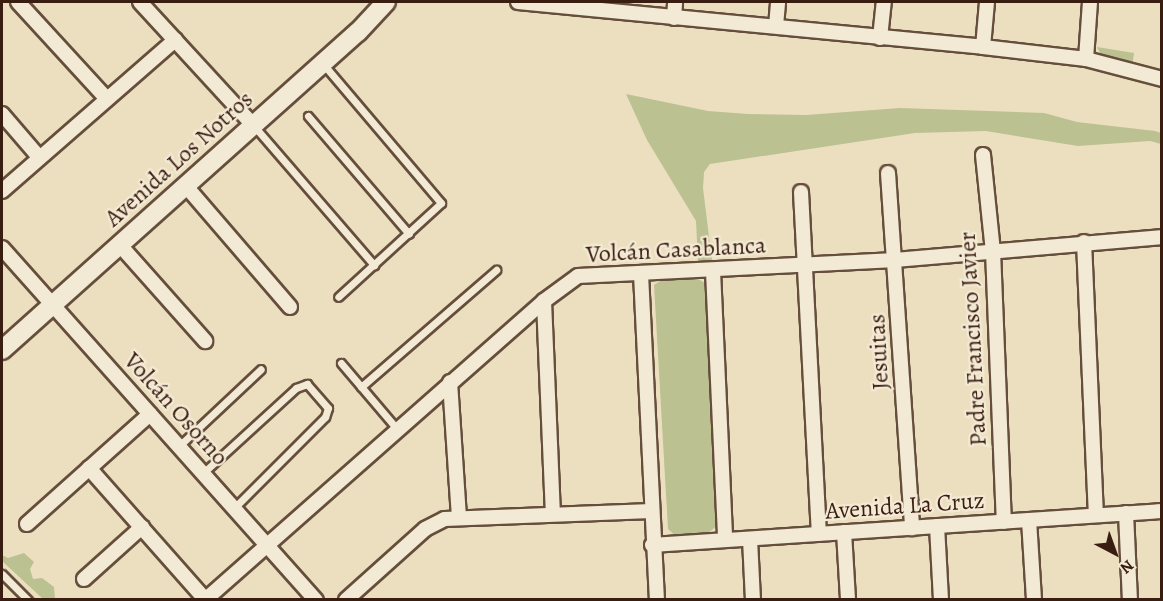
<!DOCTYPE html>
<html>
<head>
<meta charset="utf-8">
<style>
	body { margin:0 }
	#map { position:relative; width:1163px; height:601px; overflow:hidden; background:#ecdfbf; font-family:Alegreya,serif }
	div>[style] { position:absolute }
	.green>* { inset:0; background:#bbc190 }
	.roads { filter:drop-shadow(2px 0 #664e3c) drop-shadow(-2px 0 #664e3c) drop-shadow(0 2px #664e3c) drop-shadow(0 -2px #664e3c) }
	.service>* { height:7px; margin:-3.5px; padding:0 3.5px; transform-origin:3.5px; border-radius:3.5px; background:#f3ead5 }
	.minor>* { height:14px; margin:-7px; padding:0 7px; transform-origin:7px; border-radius:7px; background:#f3ead5 }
	.secondary>* { height:18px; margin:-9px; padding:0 9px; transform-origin:9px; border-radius:9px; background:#f3ead5 }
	span { translate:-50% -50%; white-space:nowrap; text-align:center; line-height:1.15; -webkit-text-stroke:4.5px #f3ead5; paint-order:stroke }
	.street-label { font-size:24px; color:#3a1d11 }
	.frame { position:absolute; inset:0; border:3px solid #3a1d11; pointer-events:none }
	.north { position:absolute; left:1085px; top:523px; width:60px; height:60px; -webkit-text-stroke:4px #f3ead5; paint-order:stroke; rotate:139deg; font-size:16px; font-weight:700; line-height:24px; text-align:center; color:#3a1d11 }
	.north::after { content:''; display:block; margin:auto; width:21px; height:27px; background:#3a1d11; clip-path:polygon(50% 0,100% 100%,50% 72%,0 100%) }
</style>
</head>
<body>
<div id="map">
	<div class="green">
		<i style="clip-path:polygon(1097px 47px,1134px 53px,1132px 67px,1103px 59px)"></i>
		<i style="clip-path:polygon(626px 94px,708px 111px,748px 114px,806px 115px,900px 108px,1044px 113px,1077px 122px,1155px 131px,1161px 133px,1161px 144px,1150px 141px,1078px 146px,986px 131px,915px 133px,710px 164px,704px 172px,703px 188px,712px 261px,698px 261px,696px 221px,647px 140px)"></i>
		<i style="clip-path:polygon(663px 279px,698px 279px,705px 283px,719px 524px,706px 535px,678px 538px,668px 529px,654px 285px)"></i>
		<i style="clip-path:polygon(24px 553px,34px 562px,30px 569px,33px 579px,42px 578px,54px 587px,55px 599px,43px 599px,2px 561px,2px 555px,8px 558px)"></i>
	</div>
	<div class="roads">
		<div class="service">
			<i style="left:324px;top:65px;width:181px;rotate:49.7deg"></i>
			<i style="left:441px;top:203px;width:139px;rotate:137.6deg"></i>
			<i style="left:308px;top:116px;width:155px;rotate:49.4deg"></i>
			<i style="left:254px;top:126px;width:184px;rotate:49.2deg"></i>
			<i style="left:341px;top:363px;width:87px;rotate:49.7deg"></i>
			<i style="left:361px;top:387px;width:179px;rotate:-40.9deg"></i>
			<i style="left:179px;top:446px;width:112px;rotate:-43.2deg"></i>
			<i style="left:203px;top:473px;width:126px;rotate:-42.4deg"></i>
			<i style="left:296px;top:388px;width:12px;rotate:-20deg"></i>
			<i style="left:307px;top:384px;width:32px;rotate:49deg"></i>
			<i style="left:328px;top:408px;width:9px;rotate:108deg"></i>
			<i style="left:325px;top:417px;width:129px;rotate:135deg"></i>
			<i style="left:2px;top:574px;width:37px;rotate:45deg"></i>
		</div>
		<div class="minor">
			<i style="left:18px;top:2px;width:130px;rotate:47.5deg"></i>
			<i style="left:140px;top:2px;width:166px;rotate:47.4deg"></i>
			<i style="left:518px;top:2px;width:467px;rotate:5.5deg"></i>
			<i style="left:983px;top:47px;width:104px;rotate:6.6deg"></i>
			<i style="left:1086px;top:59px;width:79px;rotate:14.7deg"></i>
			<i style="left:674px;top:18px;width:16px;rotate:-86deg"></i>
			<i style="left:776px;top:26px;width:24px;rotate:-85deg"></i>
			<i style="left:880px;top:38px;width:36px;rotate:-84deg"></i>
			<i style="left:983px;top:47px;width:45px;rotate:-84.9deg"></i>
			<i style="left:1086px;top:59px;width:57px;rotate:-86deg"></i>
			<i style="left:2px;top:114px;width:57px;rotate:49.3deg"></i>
			<i style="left:983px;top:155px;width:97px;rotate:84.1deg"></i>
			<i style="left:993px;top:251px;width:271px;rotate:87.7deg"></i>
			<i style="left:888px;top:173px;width:356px;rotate:86.1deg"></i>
			<i style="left:185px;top:185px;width:161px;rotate:49.3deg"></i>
			<i style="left:2px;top:191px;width:230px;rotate:-41.1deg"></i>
			<i style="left:801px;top:192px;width:342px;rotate:87deg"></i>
			<i style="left:1084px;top:242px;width:273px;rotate:87.5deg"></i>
			<i style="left:119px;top:244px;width:130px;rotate:48.4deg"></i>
			<i style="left:2px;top:248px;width:472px;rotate:48.3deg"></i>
			<i style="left:713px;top:271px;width:269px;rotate:87.4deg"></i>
			<i style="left:641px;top:274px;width:326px;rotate:87.2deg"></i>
			<i style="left:544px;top:301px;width:212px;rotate:87.6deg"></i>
			<i style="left:450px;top:382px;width:135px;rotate:86.2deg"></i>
			<i style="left:89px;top:468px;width:175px;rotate:48.5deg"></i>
			<i style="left:1126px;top:513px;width:87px;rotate:87.4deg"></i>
			<i style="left:1029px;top:520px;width:80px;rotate:86.4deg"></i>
			<i style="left:27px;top:524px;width:165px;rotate:-41.8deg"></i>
			<i style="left:937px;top:526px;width:74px;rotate:86.9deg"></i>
			<i style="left:844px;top:532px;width:68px;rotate:86.6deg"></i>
			<i style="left:750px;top:539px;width:61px;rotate:87.2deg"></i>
			<i style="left:652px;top:545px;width:511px;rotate:-3.81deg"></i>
			<i style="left:84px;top:579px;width:78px;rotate:-41.9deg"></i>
			<i style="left:205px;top:600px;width:452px;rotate:-41.4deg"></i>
			<i style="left:544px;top:301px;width:42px;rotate:-36.3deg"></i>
			<i style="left:578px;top:276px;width:318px;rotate:-2.9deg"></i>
			<i style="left:896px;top:260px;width:267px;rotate:-4.9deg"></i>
			<i style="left:346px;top:600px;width:106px;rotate:-41.9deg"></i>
			<i style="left:425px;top:529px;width:22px;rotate:-27deg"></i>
			<i style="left:445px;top:519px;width:206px;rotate:-2.2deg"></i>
		</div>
		<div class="secondary">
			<i style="left:2px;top:350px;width:477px;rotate:-41.8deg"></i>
			<i style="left:358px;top:32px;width:41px;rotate:-47deg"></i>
		</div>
	</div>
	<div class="street-label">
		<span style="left:179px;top:159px;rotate:-42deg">Avenida Los Notros</span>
		<span style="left:676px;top:250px;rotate:-3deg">Volcán Casablanca</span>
		<span style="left:973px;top:339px;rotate:-93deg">Padre Francisco Javier</span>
		<span style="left:879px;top:352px;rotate:-93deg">Jesuitas</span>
		<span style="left:176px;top:409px;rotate:48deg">Volcán Osorno</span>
		<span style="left:905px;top:506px;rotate:-4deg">Avenida La Cruz</span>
	</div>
	<div class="frame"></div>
	<div class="north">N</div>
</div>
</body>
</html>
